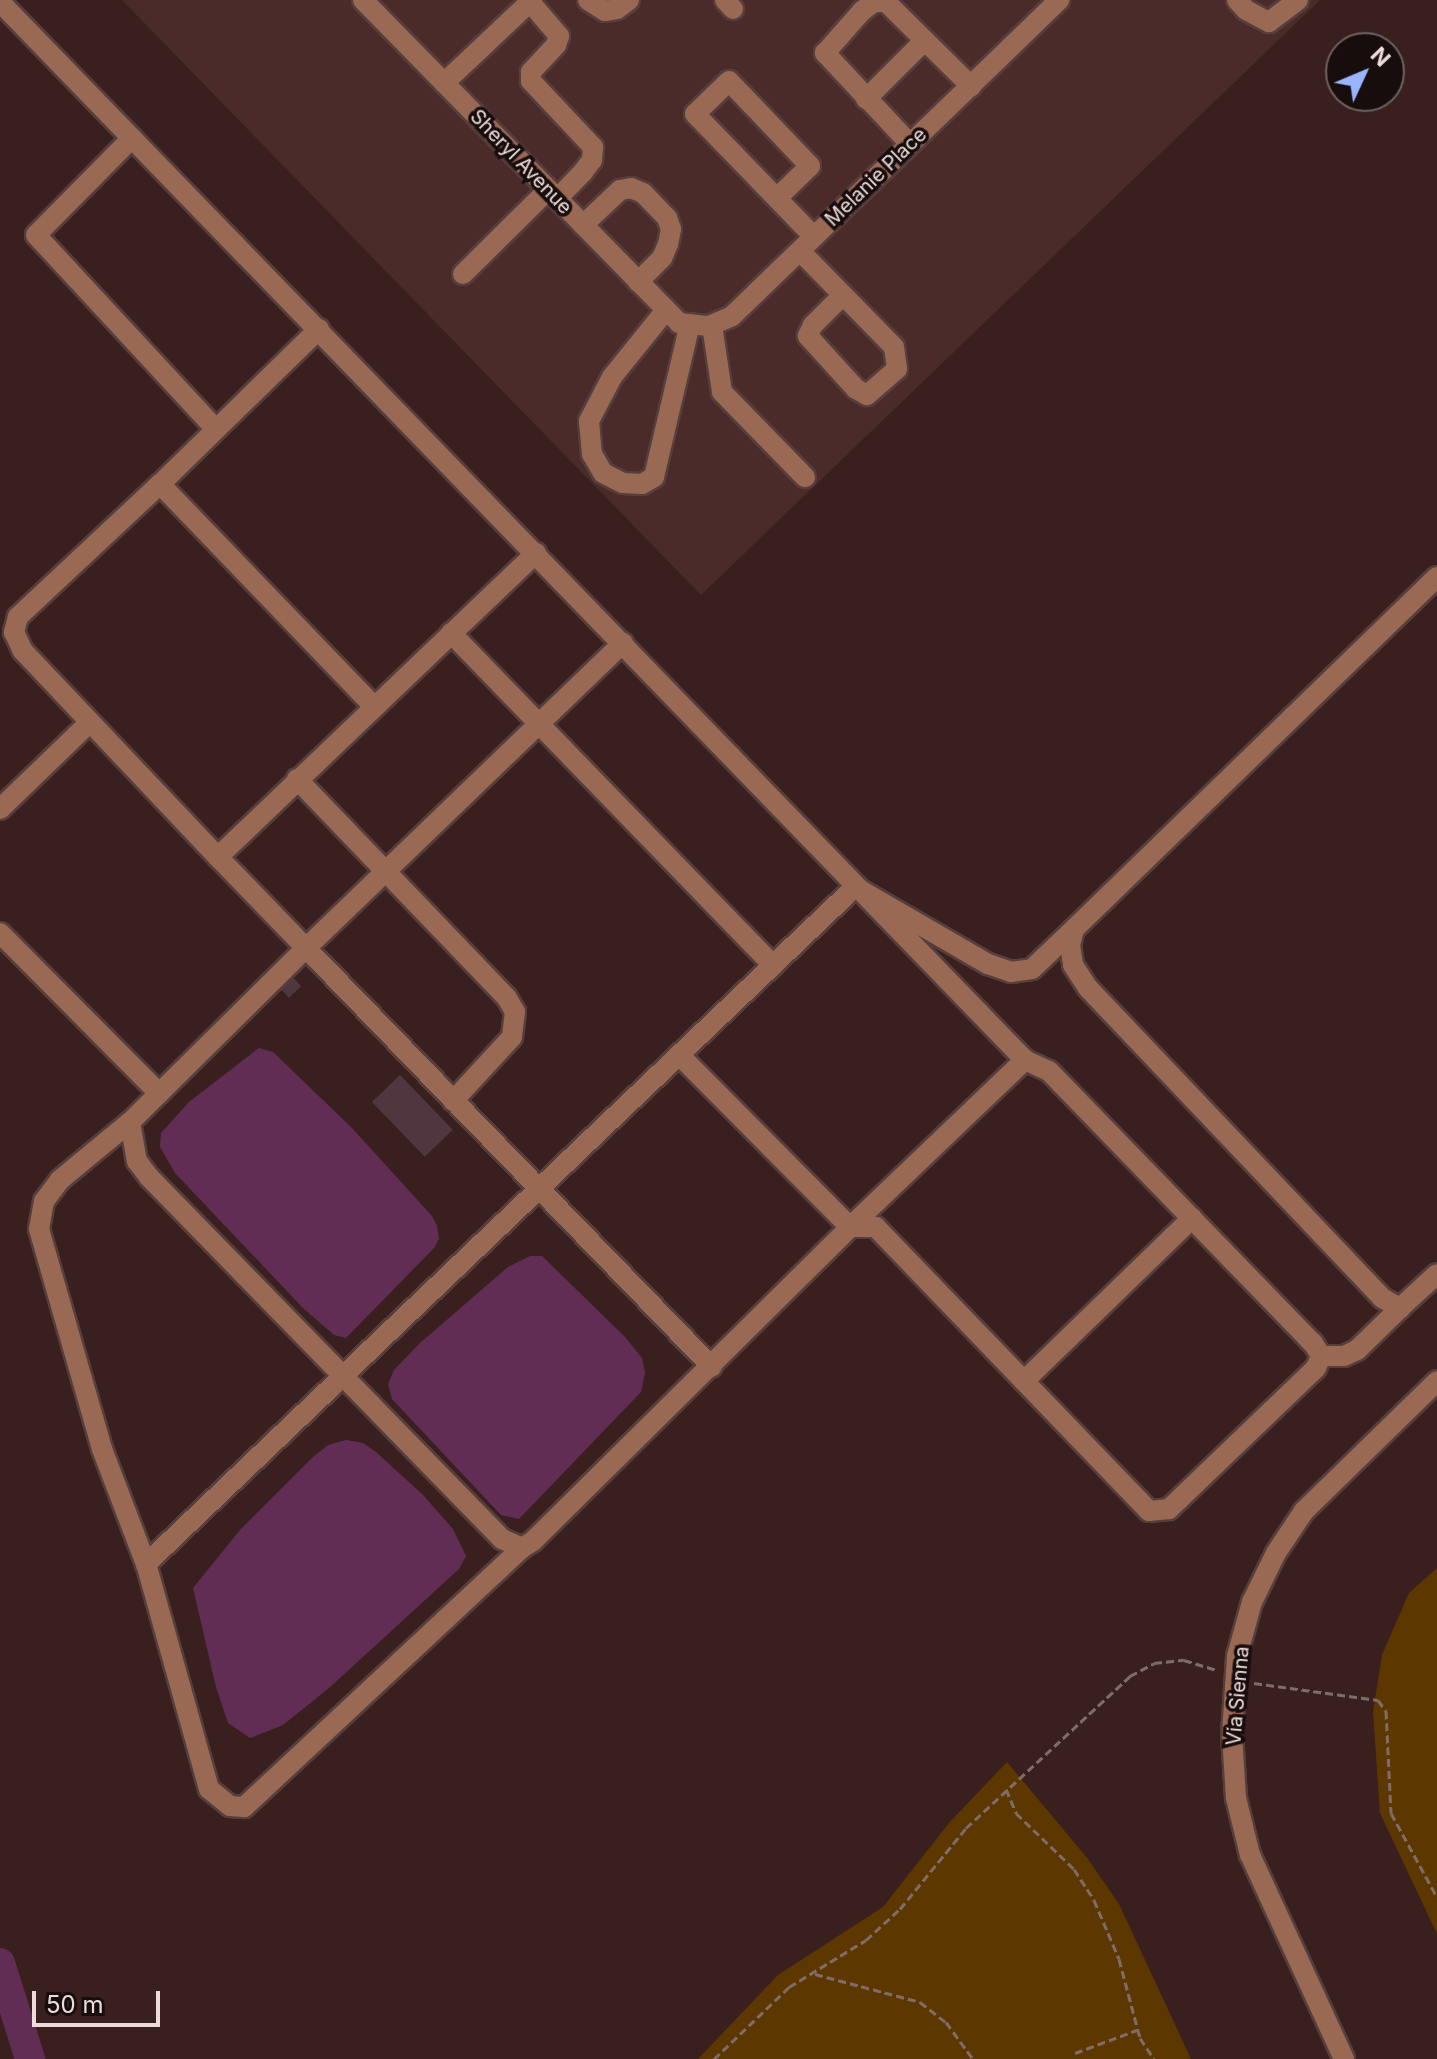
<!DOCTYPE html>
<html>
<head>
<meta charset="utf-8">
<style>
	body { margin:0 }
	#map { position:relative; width:1437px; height:2059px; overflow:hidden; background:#39201f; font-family:Inter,sans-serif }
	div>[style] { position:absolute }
	.built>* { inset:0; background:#4a2b2a }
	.green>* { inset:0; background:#5d3700 }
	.water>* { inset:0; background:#612d55 }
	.river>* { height:30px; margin:-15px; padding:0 15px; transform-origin:15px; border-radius:15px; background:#612d55 }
	.building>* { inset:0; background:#50373f; transform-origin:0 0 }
	.path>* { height:3px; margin-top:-1.5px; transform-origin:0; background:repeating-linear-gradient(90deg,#806b69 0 8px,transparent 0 12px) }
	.roads { filter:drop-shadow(2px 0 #563e3d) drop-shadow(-2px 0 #563e3d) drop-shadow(0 2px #563e3d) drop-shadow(0 -2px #563e3d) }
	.minor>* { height:20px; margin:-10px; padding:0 10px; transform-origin:10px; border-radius:10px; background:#996954 }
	span { translate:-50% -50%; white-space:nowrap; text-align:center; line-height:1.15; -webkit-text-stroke:7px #180d0d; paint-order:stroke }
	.street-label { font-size:20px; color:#eddcda }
	.north { position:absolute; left:1325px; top:32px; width:80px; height:80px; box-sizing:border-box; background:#180d0d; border:2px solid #6d605f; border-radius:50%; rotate:46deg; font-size:22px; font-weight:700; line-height:32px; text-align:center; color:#eddcda }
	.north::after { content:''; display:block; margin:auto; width:28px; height:36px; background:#99b5fd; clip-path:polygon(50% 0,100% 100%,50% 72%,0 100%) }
	.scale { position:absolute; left:32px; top:1991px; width:128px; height:36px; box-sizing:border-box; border:4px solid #eddcda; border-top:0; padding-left:10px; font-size:24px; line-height:28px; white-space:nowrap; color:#eddcda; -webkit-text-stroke:6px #180d0d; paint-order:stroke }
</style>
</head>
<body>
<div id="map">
	<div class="built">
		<i style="clip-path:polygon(122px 0,1320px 0,701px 595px)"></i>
	</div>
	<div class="green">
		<i style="clip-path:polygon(1437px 1568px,1437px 1934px,1380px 1813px,1373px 1712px,1382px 1655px,1409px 1593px)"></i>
		<i style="clip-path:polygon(1007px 1762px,1088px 1859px,1119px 1904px,1191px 2059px,698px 2059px,778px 1975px,883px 1907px,949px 1823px)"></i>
	</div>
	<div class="water">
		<i style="clip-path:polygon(259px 1048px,273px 1052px,352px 1128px,432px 1216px,437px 1226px,439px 1239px,434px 1248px,346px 1338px,334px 1335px,303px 1308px,175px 1173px,160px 1147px,161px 1133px,189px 1102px)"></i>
		<i style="clip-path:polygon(530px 1256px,542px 1256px,625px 1337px,642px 1358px,645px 1373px,641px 1392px,519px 1519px,501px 1515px,392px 1399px,388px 1384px,394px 1370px,420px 1343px,508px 1267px)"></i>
		<i style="clip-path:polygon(346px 1440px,363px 1443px,376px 1452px,423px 1495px,453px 1529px,466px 1556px,459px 1569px,329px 1688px,283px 1725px,250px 1738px,228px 1723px,216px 1687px,193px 1588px,240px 1530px,313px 1457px,328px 1445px)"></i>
	</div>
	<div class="river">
		<i style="left:0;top:1963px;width:101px;rotate:72.6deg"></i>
	</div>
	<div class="building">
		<i style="left:289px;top:973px;width:18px;height:17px;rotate:47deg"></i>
		<i style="left:400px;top:1075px;width:76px;height:39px;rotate:46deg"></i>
	</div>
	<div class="path">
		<i style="left:1254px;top:1683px;width:125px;rotate:7.8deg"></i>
		<i style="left:1378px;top:1700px;width:14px;rotate:54deg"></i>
		<i style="left:1386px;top:1711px;width:102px;rotate:87.2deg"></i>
		<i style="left:1391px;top:1813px;width:96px;rotate:61.3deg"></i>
		<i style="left:1006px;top:1789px;width:26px;rotate:67deg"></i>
		<i style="left:1016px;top:1813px;width:81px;rotate:44deg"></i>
		<i style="left:1074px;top:1869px;width:37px;rotate:57deg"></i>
		<i style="left:1094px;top:1900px;width:64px;rotate:67deg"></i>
		<i style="left:1119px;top:1959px;width:82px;rotate:75.1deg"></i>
		<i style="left:1140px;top:2038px;width:25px;rotate:56deg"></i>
		<i style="left:815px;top:1974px;width:109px;rotate:14.9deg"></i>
		<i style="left:920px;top:2002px;width:33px;rotate:38deg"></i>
		<i style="left:946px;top:2022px;width:46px;rotate:53.9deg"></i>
		<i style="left:1075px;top:2053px;width:66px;rotate:-20.4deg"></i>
		<i style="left:714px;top:2059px;width:104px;rotate:-43.8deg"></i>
		<i style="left:789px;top:1987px;width:90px;rotate:-31.4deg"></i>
		<i style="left:866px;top:1940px;width:46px;rotate:-42.4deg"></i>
		<i style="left:900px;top:1909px;width:104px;rotate:-50.8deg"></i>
		<i style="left:966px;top:1828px;width:224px;rotate:-42.8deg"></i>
		<i style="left:1130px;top:1676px;width:27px;rotate:-28deg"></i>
		<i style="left:1154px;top:1663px;width:30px;rotate:-6deg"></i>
		<i style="left:1184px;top:1660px;width:34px;rotate:17deg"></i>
	</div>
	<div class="roads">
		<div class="minor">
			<i style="left:363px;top:0;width:452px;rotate:45.6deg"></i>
			<i style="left:679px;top:323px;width:30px;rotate:6deg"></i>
			<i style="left:709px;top:326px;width:25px;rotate:-23deg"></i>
			<i style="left:732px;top:316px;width:455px;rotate:-44deg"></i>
			<i style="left:588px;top:0;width:20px;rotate:33deg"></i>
			<i style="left:605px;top:11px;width:12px;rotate:-9deg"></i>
			<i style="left:617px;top:9px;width:15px;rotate:-37deg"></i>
			<i style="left:725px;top:0;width:12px;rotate:48deg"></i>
			<i style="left:1237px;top:0;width:13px;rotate:48deg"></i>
			<i style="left:1246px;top:10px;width:26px;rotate:28deg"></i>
			<i style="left:1269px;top:22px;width:36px;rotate:-37deg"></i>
			<i style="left:0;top:2px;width:1473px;rotate:45.91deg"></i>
			<i style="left:1025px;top:1060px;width:26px;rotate:25deg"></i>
			<i style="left:1049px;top:1071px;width:379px;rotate:45.9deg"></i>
			<i style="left:1313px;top:1343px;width:15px;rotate:58deg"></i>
			<i style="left:1321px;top:1356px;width:13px;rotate:113deg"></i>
			<i style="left:1316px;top:1368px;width:204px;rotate:136.2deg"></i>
			<i style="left:1169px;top:1509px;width:20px;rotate:174deg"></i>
			<i style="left:1149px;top:1511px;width:394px;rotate:-133.9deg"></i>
			<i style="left:876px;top:1227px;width:26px;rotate:180deg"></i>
			<i style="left:850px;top:1227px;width:241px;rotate:-134.8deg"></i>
			<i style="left:530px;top:2px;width:45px;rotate:49.5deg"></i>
			<i style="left:559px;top:36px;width:9px;rotate:108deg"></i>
			<i style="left:556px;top:45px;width:37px;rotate:133deg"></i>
			<i style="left:531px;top:72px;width:9px;rotate:90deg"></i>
			<i style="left:531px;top:81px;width:91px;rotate:46.8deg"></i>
			<i style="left:593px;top:147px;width:13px;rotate:94deg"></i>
			<i style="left:592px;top:160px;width:15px;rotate:127deg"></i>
			<i style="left:583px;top:172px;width:37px;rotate:134deg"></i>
			<i style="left:444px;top:83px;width:121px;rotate:-43.3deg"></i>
			<i style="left:866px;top:99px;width:83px;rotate:-45deg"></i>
			<i style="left:132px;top:138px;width:136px;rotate:134.7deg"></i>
			<i style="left:36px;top:235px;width:263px;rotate:47.2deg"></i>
			<i style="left:910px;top:144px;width:125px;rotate:-133deg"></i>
			<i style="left:825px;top:53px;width:56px;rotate:-48.6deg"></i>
			<i style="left:862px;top:11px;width:15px;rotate:-37deg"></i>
			<i style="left:874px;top:2px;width:12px"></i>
			<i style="left:886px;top:2px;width:120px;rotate:44.7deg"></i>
			<i style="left:777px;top:198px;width:46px;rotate:-44.1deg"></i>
			<i style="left:810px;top:166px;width:117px;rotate:-133.6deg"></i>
			<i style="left:729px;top:81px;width:47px;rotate:135.9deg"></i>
			<i style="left:695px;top:114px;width:171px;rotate:45.9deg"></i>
			<i style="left:583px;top:225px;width:51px;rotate:-43.4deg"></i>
			<i style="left:620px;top:190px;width:11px;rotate:-10deg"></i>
			<i style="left:631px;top:188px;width:13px;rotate:23deg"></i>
			<i style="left:643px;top:193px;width:35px;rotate:46deg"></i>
			<i style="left:667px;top:218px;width:12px;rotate:70deg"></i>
			<i style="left:671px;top:229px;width:15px;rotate:101deg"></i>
			<i style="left:668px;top:244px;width:15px;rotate:113deg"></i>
			<i style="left:662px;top:258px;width:34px;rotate:135deg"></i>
			<i style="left:800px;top:251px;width:134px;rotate:45.6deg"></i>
			<i style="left:894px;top:347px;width:22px;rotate:82deg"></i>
			<i style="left:897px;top:369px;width:40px;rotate:139deg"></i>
			<i style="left:867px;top:395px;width:13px;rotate:-151deg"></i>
			<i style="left:856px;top:389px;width:72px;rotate:-132.2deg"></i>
			<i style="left:808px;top:336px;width:12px;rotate:-66deg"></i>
			<i style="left:813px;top:325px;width:42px;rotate:-45deg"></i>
			<i style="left:463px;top:274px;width:120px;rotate:-44.7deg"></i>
			<i style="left:666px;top:310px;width:86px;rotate:128.9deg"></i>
			<i style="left:612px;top:377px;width:50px;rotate:117.6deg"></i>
			<i style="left:589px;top:421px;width:33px;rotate:85deg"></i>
			<i style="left:592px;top:454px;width:22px;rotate:60deg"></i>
			<i style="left:603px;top:473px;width:22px;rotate:27deg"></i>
			<i style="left:623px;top:483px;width:19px;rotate:3deg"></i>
			<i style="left:642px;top:484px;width:14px;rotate:-30deg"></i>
			<i style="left:654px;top:477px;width:157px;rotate:-76.8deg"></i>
			<i style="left:712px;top:325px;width:68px;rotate:81.5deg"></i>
			<i style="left:722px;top:392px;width:119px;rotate:45.7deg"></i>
			<i style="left:319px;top:329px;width:222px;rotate:135.7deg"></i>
			<i style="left:160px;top:484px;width:307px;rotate:46.1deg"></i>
			<i style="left:160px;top:484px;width:195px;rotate:136.9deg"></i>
			<i style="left:18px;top:617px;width:16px;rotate:105deg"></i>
			<i style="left:14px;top:632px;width:21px;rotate:65deg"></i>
			<i style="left:23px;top:651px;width:284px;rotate:46.6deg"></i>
			<i style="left:536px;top:553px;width:440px;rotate:136.3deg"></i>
			<i style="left:218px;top:857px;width:127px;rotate:46deg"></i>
			<i style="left:306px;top:948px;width:247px;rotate:135.3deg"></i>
			<i style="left:130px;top:1122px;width:40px;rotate:80deg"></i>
			<i style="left:137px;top:1161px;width:20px;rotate:53deg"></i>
			<i style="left:149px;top:1177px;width:506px;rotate:45.72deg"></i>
			<i style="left:502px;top:1539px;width:22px;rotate:24deg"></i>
			<i style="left:522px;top:1548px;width:13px;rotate:-32deg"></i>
			<i style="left:533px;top:1541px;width:446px;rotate:-44.7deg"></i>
			<i style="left:850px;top:1227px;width:242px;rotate:-43.7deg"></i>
			<i style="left:1437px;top:577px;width:506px;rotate:135.88deg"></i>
			<i style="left:1074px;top:929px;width:16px;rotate:104deg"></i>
			<i style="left:1070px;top:945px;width:20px;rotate:81deg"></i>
			<i style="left:1073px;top:965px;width:27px;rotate:57deg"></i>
			<i style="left:1088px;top:988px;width:427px;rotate:46.5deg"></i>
			<i style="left:1382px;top:1298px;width:21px;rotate:29deg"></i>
			<i style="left:1400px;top:1308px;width:50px;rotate:-42.6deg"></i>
			<i style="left:451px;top:633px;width:463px;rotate:45.9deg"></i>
			<i style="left:623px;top:643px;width:440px;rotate:136.1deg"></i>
			<i style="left:306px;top:948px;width:583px;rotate:45.9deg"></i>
			<i style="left:297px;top:779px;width:303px;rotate:46.2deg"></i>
			<i style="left:507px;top:998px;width:16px;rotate:60deg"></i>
			<i style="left:515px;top:1012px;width:25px;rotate:97deg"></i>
			<i style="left:512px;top:1037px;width:87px;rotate:132.7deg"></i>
			<i style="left:0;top:809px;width:125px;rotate:-44deg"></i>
			<i style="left:0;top:933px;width:226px;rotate:45.2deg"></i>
			<i style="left:130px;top:1122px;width:91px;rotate:140.4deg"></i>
			<i style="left:60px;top:1180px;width:26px;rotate:127deg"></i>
			<i style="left:44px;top:1201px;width:28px;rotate:100deg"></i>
			<i style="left:39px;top:1229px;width:229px;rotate:74deg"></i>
			<i style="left:102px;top:1449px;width:123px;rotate:69.1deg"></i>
			<i style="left:1321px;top:1356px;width:23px"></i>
			<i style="left:1344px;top:1356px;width:14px;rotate:-25deg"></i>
			<i style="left:1357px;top:1350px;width:60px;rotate:-44.3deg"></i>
			<i style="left:1024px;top:1381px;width:234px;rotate:-44.1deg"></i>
			<i style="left:522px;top:1548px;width:380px;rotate:137deg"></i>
			<i style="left:244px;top:1807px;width:14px;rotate:-176deg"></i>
			<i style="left:230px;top:1806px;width:27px;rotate:-141deg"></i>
			<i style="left:209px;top:1789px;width:234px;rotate:-105.6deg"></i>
			<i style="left:146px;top:1564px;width:980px;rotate:-43.68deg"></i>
			<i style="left:855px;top:887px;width:154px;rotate:30.1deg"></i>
			<i style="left:988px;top:964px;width:24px;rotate:19deg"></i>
			<i style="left:1011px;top:972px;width:21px;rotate:-8deg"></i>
			<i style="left:1032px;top:969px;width:58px;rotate:-43.6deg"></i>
			<i style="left:1344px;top:2059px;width:225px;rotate:-114.7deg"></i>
			<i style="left:1250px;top:1855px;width:59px;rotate:-103.8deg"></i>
			<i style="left:1236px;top:1798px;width:64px;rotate:-93.6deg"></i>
			<i style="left:1232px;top:1734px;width:78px;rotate:-86.3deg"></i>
			<i style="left:1237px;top:1656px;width:56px;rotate:-74.5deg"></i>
			<i style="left:1252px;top:1602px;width:55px;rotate:-63.9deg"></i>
			<i style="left:1276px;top:1553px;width:50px;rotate:-56.3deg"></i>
			<i style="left:1304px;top:1511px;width:186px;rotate:-44.3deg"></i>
		</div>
	</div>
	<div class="street-label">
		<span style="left:521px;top:162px;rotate:46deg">Sheryl Avenue</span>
		<span style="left:876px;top:177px;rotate:-44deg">Melanie Place</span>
		<span style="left:1238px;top:1696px;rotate:-85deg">Via Sienna</span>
	</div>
	<div class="north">N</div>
	<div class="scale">50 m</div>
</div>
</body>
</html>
